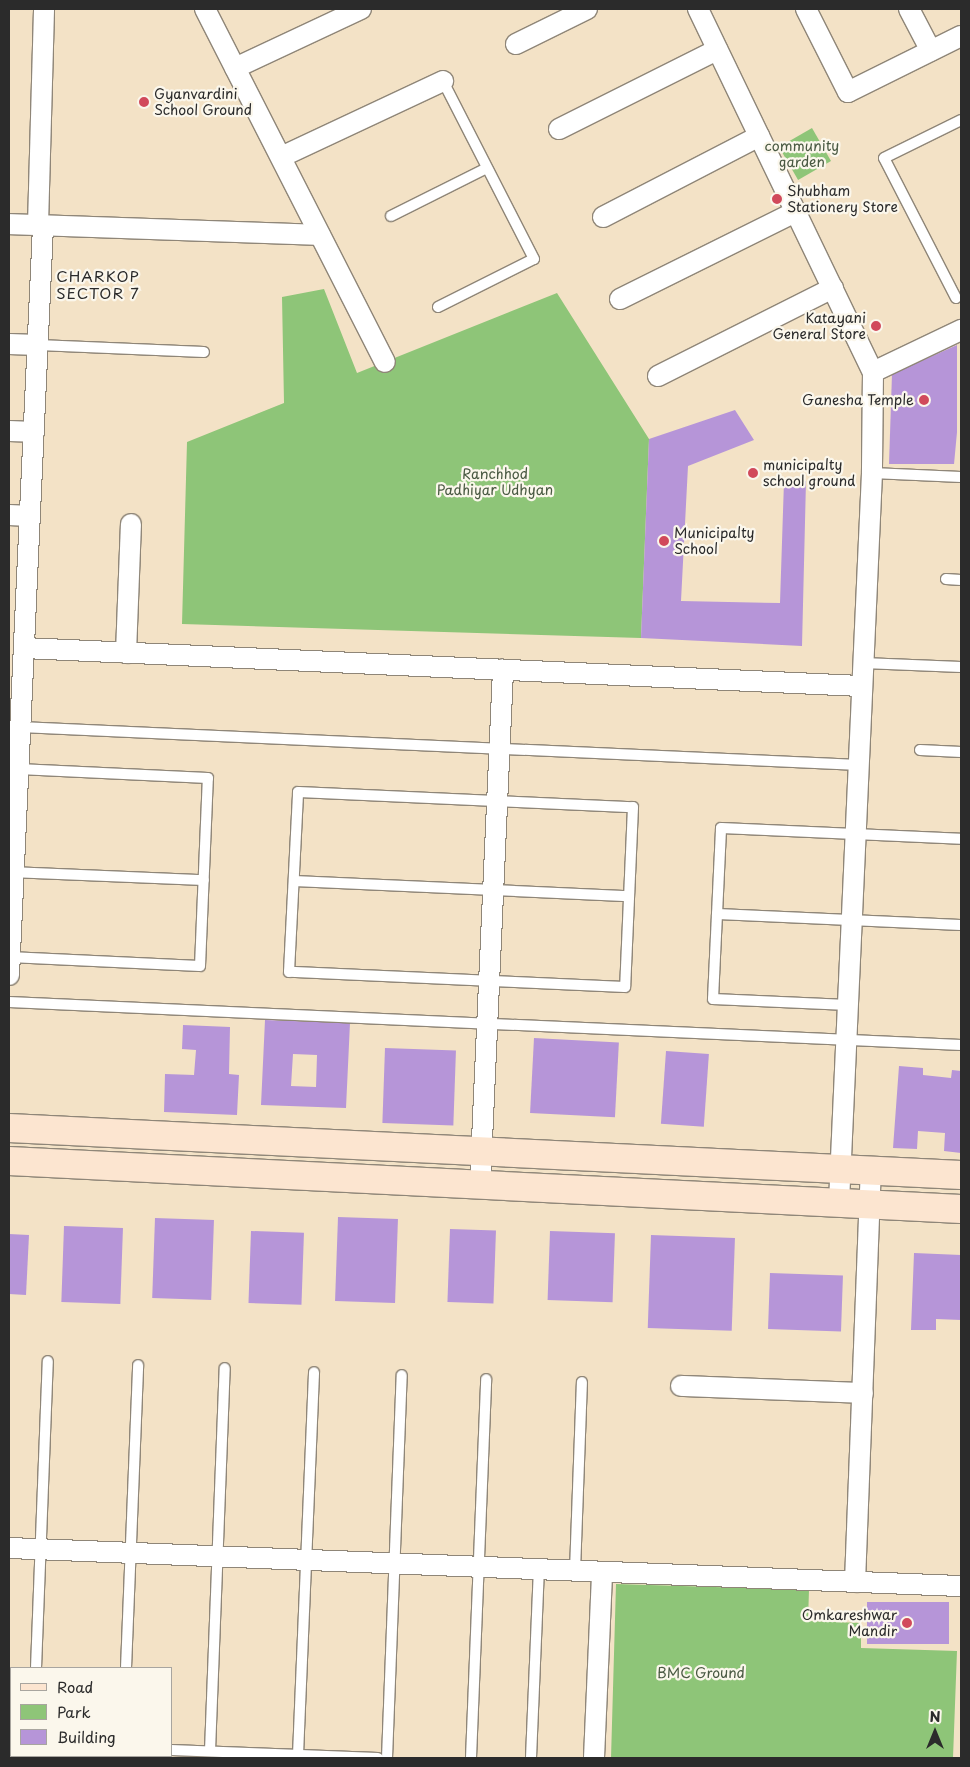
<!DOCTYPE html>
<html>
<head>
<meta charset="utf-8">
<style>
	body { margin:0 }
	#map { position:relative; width:970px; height:1767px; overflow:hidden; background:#f3e2c6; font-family:"Playpen Sans",sans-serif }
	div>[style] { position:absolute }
	.green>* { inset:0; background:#8ec578; transform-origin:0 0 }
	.building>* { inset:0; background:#b695d8; transform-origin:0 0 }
	.roads { filter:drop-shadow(1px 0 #8f8678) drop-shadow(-1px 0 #8f8678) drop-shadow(0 1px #8f8678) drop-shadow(0 -1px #8f8678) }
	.lane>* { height:10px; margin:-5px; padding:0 5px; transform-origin:5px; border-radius:5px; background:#fff }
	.street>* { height:20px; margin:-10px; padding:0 10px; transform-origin:10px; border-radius:10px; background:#fff }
	.secondary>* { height:28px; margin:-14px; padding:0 14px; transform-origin:14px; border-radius:14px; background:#fce5d0 }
	.dots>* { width:14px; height:14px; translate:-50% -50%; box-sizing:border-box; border:2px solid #fbf7ec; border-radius:50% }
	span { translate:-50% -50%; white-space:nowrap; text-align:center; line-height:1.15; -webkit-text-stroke:4.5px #fbf7ec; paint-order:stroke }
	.poi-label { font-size:14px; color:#2b2b2b }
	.left { translate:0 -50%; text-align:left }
	.right { translate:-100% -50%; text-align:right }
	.park-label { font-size:14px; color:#495942 }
	.neighbourhood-label { font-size:15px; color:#2b2b2b; letter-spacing:1px }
	.frame { position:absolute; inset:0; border:10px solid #2b2b2b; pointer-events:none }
	.legend { position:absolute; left:10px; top:1667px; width:162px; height:90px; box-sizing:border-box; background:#fbf7ec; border:1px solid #a8a59f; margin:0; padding:6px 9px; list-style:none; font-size:15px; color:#2b2b2b }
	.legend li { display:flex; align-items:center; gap:10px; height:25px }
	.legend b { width:25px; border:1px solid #a8a59f }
	.north { position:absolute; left:910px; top:1707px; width:50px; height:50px; -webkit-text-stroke:4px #fbf7ec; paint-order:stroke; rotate:0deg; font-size:14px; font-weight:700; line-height:20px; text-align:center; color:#2b2b2b }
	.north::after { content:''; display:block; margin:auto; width:18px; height:22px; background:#2b2b2b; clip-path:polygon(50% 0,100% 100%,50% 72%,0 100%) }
</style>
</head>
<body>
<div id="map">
	<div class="green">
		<i style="left:812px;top:128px;width:38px;height:38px;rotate:60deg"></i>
		<i style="clip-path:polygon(324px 289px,357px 373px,557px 293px,649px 439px,641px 638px,182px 624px,187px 442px,284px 403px,282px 297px)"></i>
		<i style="clip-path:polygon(616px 1584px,809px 1590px,808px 1621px,861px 1623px,861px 1648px,957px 1651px,953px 1758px,611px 1758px)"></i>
	</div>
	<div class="building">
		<i style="clip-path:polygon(957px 345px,957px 432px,954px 464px,889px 464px,892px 374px)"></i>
		<i style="clip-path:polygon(735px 410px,754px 440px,688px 466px,681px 601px,780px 603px,784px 481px,806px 481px,802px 646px,641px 638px,649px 439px)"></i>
		<i style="clip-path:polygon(evenodd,265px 1020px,350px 1023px,346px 1108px,261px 1105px,265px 1020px,293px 1054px,317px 1055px,316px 1087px,291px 1086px,293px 1054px)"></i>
		<i style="clip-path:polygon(183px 1025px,230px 1027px,229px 1074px,239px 1075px,237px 1115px,164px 1112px,165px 1074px,194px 1075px,196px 1050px,182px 1049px)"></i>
		<i style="left:534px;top:1038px;width:85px;height:75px;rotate:3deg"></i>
		<i style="left:385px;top:1048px;width:71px;height:75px;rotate:2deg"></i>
		<i style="left:666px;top:1051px;width:43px;height:73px;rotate:4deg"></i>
		<i style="clip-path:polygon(899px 1066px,923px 1068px,923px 1075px,951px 1078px,952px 1070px,961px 1071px,961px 1153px,944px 1151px,945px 1133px,918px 1131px,917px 1149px,893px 1148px)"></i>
		<i style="left:338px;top:1217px;width:60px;height:84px;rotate:2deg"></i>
		<i style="left:155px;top:1218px;width:59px;height:80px;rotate:2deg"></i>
		<i style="left:64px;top:1226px;width:59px;height:76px;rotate:2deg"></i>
		<i style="left:450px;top:1229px;width:46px;height:73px;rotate:2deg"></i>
		<i style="left:251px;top:1231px;width:53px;height:72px;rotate:2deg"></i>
		<i style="left:550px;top:1231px;width:65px;height:69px;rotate:2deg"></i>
		<i style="clip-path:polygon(9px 1234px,29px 1235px,26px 1295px,9px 1294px)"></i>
		<i style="left:651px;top:1235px;width:84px;height:93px;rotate:2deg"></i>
		<i style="clip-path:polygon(914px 1253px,961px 1255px,961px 1320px,936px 1319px,936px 1330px,911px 1330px)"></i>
		<i style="left:770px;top:1273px;width:73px;height:56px;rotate:2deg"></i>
		<i style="left:867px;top:1602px;width:82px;height:42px"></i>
	</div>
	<div class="roads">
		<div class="lane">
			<i style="left:391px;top:216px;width:107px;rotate:-26.6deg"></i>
			<i style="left:956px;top:298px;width:157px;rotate:-117.2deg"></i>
			<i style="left:884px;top:158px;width:86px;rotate:-26.3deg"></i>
			<i style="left:438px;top:307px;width:107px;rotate:-26.6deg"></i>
			<i style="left:534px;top:259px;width:200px;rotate:-117.1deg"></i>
			<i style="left:38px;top:345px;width:166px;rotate:2.4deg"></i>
			<i style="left:872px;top:473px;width:89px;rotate:2.6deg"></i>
			<i style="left:946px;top:579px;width:15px;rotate:4deg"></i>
			<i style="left:863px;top:663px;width:98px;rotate:2.3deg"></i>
			<i style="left:20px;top:727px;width:840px;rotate:2.59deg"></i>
			<i style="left:920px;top:750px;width:41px;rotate:2.8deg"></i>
			<i style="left:298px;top:792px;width:335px;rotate:2.6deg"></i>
			<i style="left:633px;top:807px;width:180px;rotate:92.5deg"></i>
			<i style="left:625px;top:987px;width:336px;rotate:-177.4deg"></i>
			<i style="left:289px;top:972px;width:180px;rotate:-87.1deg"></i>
			<i style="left:10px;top:872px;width:194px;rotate:2.4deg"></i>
			<i style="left:294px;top:881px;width:335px;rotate:2.6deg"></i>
			<i style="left:717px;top:914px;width:244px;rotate:2.6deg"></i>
			<i style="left:9px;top:957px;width:191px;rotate:2.7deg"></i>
			<i style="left:200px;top:966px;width:188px;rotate:-87.6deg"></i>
			<i style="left:208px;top:778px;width:190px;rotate:-177.3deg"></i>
			<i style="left:9px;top:1002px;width:953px;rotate:2.59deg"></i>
			<i style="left:848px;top:1005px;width:135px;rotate:-177.5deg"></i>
			<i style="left:713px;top:999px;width:171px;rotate:-87.3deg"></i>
			<i style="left:721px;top:828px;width:240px;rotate:2.6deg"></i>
			<i style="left:575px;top:1571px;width:189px;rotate:-87.9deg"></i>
			<i style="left:36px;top:1668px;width:307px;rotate:-87.8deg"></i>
			<i style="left:126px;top:1668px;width:303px;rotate:-87.7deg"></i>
			<i style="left:9px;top:1744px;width:2px"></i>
			<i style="left:171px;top:1750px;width:207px;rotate:2.2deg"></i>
			<i style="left:210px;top:1751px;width:383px;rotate:-87.8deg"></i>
			<i style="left:298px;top:1755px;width:383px;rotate:-87.6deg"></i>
			<i style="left:387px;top:1758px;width:383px;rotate:-87.8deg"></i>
			<i style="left:471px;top:1758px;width:379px;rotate:-87.7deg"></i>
			<i style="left:531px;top:1758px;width:189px;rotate:-87.6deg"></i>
		</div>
		<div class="street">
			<i style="left:205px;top:9px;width:396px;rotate:63deg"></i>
			<i style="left:698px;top:9px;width:403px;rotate:64.3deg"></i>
			<i style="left:873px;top:372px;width:101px;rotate:90.6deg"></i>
			<i style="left:872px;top:473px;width:731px;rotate:92.59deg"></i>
			<i style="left:806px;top:9px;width:93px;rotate:63.2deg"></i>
			<i style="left:848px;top:92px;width:126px;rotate:-26.4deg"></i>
			<i style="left:909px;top:9px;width:47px;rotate:62.4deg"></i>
			<i style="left:516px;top:44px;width:79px;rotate:-26.2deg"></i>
			<i style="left:235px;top:68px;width:139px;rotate:-25.1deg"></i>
			<i style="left:559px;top:129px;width:177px;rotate:-26.6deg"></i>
			<i style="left:281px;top:157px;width:179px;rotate:-25.1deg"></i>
			<i style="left:603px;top:217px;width:176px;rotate:-27.4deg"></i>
			<i style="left:9px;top:224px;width:311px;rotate:2deg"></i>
			<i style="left:38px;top:225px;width:216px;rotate:-88.4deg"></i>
			<i style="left:620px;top:299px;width:195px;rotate:-26.4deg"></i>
			<i style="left:9px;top:344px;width:29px;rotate:2deg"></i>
			<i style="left:873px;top:372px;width:98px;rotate:-25.5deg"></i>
			<i style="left:658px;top:376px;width:196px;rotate:-26.7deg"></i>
			<i style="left:9px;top:431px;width:25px;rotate:2deg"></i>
			<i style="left:9px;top:515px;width:21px;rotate:3deg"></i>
			<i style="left:24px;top:648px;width:839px;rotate:2.6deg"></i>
			<i style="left:126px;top:653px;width:129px;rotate:-87.8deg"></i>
			<i style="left:9px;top:975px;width:751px;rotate:-87.4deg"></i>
			<i style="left:480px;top:1185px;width:516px;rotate:-87.44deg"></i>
			<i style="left:681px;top:1386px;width:182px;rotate:2.2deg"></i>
			<i style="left:9px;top:1548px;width:953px;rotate:2.29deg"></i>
			<i style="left:855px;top:1582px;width:413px;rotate:-87.8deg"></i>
			<i style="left:594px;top:1758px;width:186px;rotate:-87.5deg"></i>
		</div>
		<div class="secondary">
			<i style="left:9px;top:1128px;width:953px;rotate:2.83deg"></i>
			<i style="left:9px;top:1161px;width:953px;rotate:2.89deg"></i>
		</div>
	</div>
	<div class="dots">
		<i style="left:144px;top:102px;background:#d1495b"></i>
		<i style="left:777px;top:199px;background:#d1495b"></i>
		<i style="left:876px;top:326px;background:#d1495b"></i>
		<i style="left:924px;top:400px;background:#d1495b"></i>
		<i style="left:753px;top:473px;background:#d1495b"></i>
		<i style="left:664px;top:541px;background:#d1495b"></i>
		<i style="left:907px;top:1623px;background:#d1495b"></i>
	</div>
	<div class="poi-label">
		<span class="left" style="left:154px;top:102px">Gyanvardini<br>School Ground</span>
		<span class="left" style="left:787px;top:199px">Shubham<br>Stationery Store</span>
		<span class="right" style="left:866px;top:326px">Katayani<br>General Store</span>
		<span class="right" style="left:914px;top:400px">Ganesha Temple</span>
		<span class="left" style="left:763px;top:473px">municipalty<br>school ground</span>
		<span class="left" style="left:674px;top:541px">Municipalty<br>School</span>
		<span class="right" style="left:897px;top:1623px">Omkareshwar<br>Mandir</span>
	</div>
	<div class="park-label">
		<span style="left:802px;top:154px">community<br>garden</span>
		<span style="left:495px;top:482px">Ranchhod<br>Padhiyar Udhyan</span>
		<span style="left:701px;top:1673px">BMC Ground</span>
	</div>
	<div class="neighbourhood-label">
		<span style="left:98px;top:284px">CHARKOP<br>SECTOR 7</span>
	</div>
	<div class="frame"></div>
	<ul class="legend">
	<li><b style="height:6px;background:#fce5d0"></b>Road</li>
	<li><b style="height:14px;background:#8ec578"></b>Park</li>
	<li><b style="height:14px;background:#b695d8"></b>Building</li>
	</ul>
	<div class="north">N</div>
</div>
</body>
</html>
